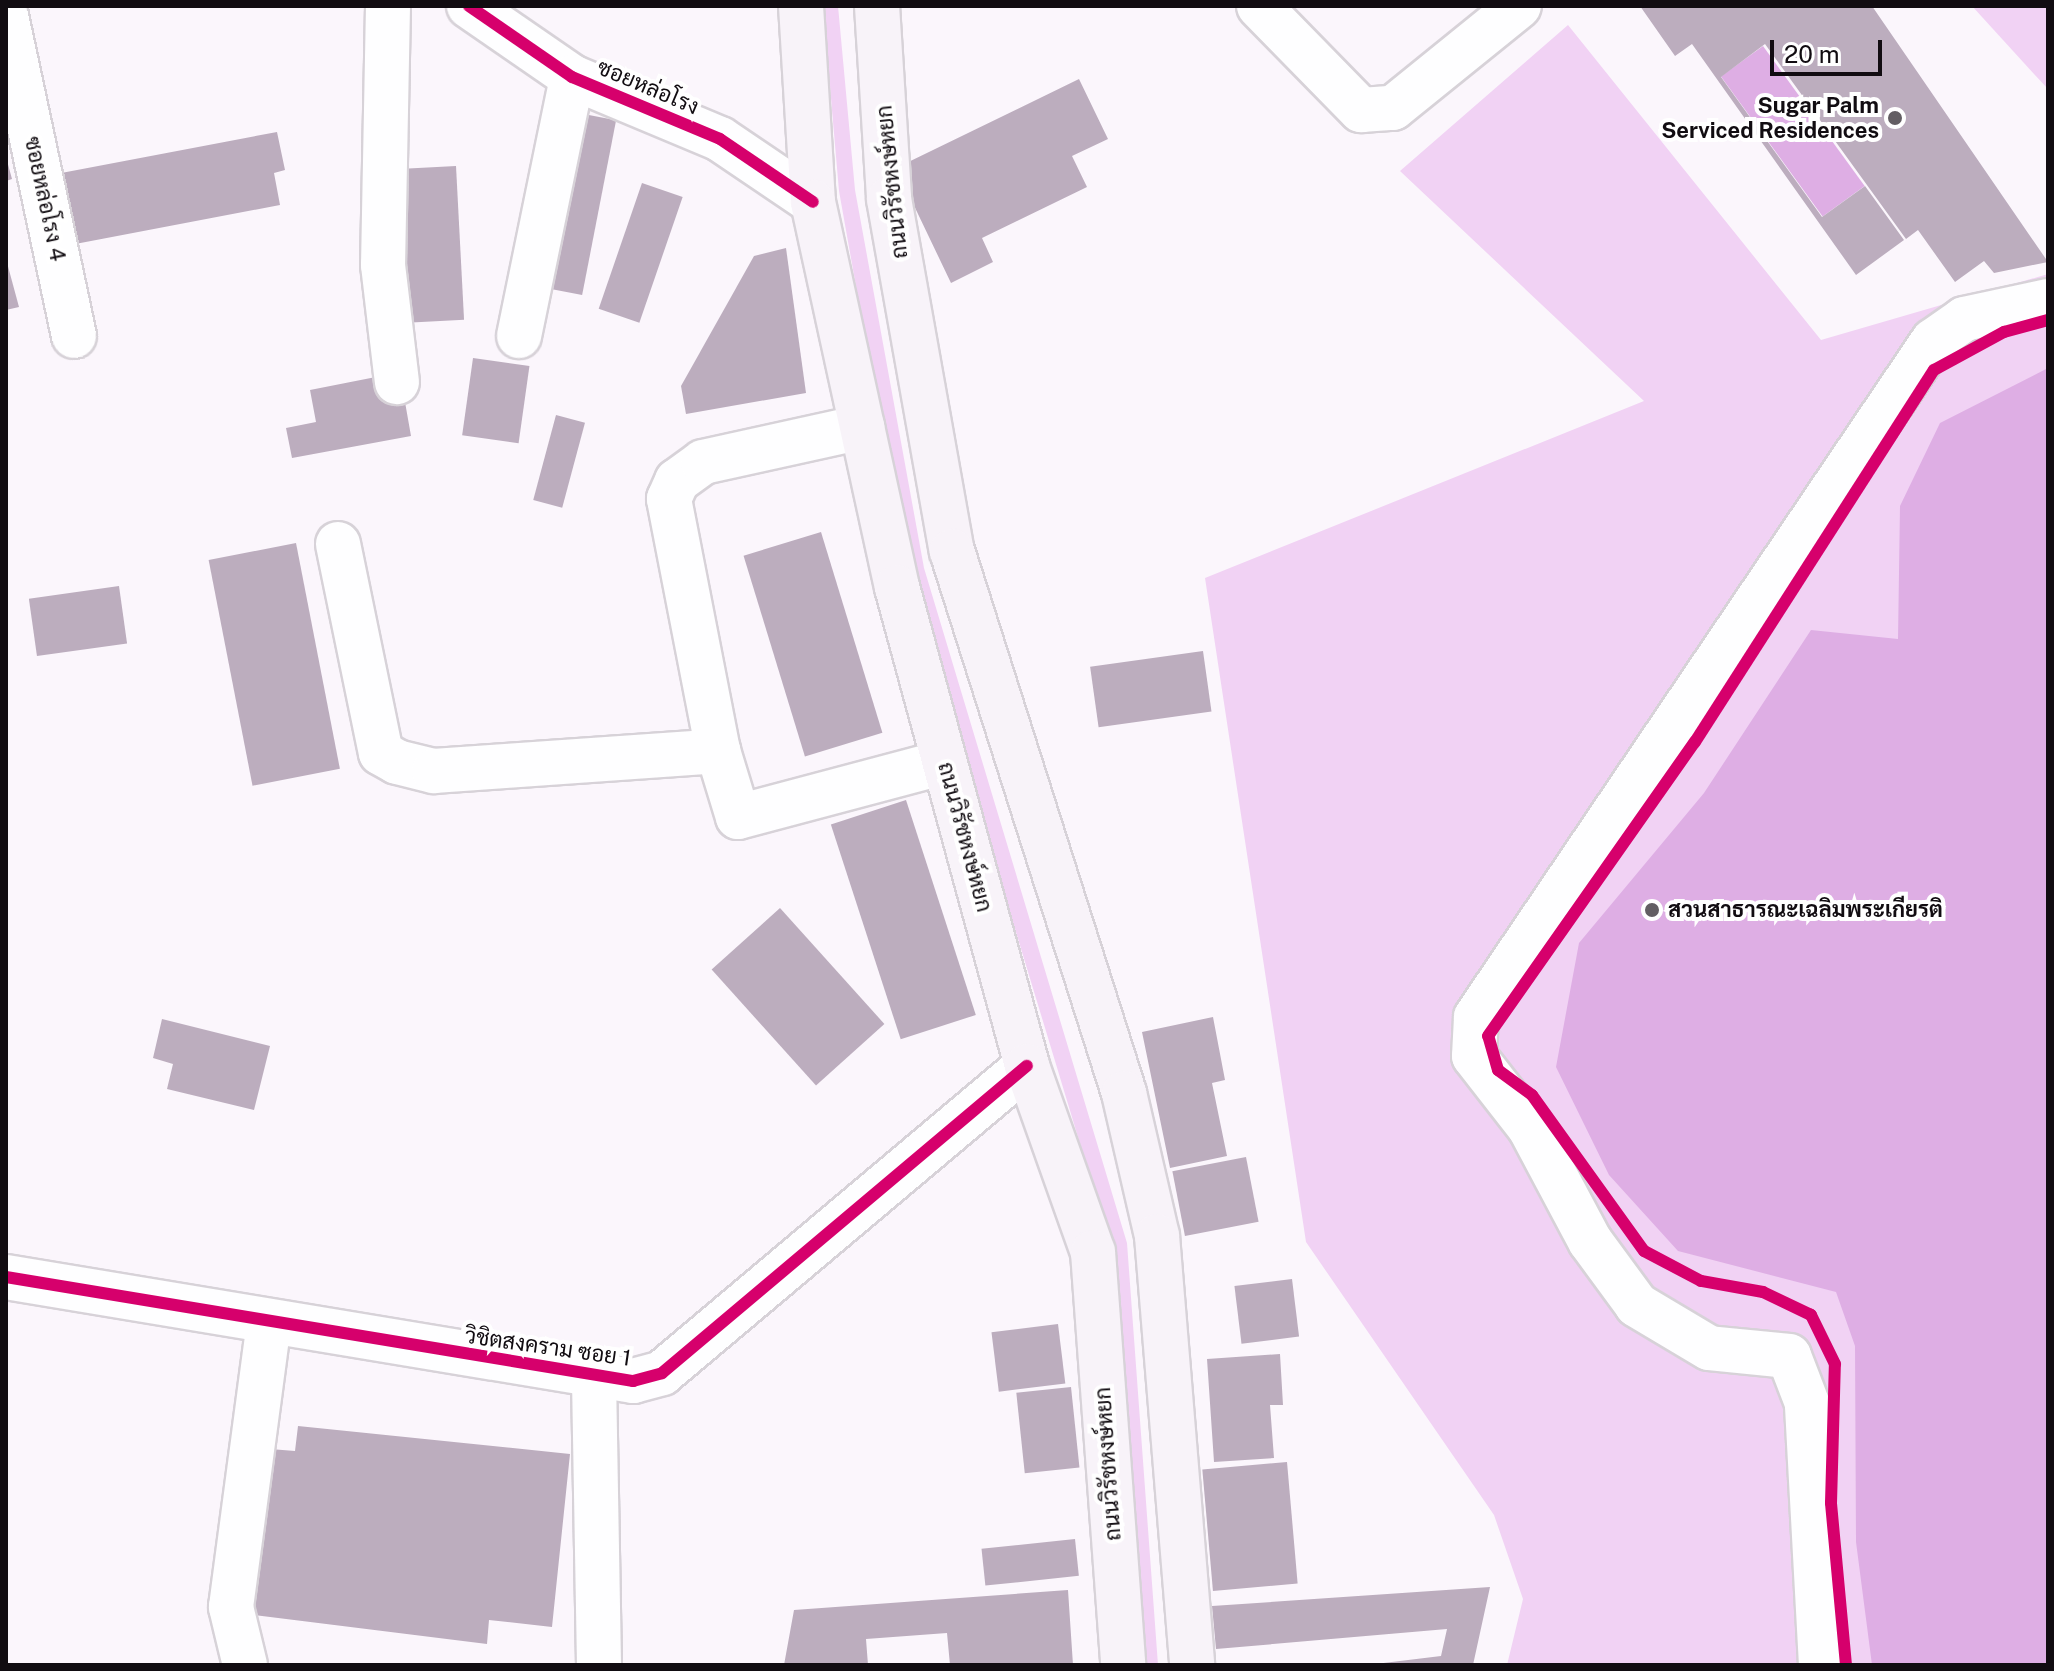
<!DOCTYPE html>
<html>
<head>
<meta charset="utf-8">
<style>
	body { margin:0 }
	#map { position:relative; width:2054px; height:1671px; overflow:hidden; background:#fbf6fc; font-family:"Public Sans",Sarabun,sans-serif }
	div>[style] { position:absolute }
	.green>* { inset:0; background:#f1d2f4 }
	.water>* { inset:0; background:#deaee4; transform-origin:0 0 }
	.building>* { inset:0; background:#bcadbe; transform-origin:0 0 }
	.roads { filter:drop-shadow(2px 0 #d7d2d8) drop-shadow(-2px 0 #d7d2d8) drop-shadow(0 2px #d7d2d8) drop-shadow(0 -2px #d7d2d8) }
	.minor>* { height:44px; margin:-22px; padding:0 22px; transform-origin:22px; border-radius:22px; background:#fefeff }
	.major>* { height:44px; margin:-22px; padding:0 22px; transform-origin:22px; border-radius:22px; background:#f8f3f9 }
	.cycleway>* { height:12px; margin:-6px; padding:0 6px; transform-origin:6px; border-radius:6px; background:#d6006c }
	.dots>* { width:22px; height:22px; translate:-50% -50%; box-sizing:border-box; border:4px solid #fff; border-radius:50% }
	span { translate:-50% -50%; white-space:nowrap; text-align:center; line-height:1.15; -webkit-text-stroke:8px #fff; paint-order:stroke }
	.street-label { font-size:22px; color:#110c11 }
	.poi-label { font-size:22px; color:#110c11; font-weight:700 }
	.right { translate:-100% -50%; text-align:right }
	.left { translate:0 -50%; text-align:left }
	.frame { position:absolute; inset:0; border:8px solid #110c11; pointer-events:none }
	.scale { position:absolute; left:1770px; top:40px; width:112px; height:36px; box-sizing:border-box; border:4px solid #110c11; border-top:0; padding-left:10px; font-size:24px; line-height:28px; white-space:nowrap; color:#110c11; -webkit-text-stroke:6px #fff; paint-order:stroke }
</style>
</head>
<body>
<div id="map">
	<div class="green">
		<i style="clip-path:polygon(823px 6px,838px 6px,855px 190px,924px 568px,1127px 1243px,1158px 1665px,1140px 1665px,1111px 1246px,907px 572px,839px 191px)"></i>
		<i style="clip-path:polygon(1972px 6px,2048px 6px,2048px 89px,2034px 74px)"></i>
		<i style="clip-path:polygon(1568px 25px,1821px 340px,2048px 274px,2048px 1665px,1507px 1665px,1523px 1599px,1494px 1515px,1306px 1242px,1205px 578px,1644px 401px,1400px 171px)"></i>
	</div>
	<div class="water">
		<i style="left:1763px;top:46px;width:173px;height:52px;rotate:54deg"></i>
		<i style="clip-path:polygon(2048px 368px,2048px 1665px,1872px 1665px,1856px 1542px,1855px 1346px,1836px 1292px,1678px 1251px,1609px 1175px,1556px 1067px,1579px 943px,1704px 793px,1811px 630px,1898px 639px,1900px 506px,1940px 423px)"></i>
	</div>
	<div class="building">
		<i style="clip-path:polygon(1640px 6px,1872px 6px,2048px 262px,1994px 273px,1984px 261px,1955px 282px,1918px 230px,1906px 239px,1765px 44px,1721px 77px,1822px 217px,1865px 186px,1904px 240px,1856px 275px,1692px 44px,1675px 56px)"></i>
		<i style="clip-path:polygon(1079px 79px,1108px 139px,1072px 156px,1087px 187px,982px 238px,993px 262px,951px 283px,896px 168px)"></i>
		<i style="left:568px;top:111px;width:49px;height:178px;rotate:11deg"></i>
		<i style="clip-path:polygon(277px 132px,285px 170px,274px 173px,280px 205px,70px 245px,56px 174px)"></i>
		<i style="clip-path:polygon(6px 157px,12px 179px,6px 181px)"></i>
		<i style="left:456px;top:166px;width:154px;height:62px;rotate:87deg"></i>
		<i style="left:642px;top:183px;width:43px;height:133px;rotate:19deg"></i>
		<i style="clip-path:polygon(786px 248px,806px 393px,686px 414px,681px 386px,754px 256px)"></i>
		<i style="clip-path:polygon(6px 259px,19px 307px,6px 310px)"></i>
		<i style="left:473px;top:358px;width:57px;height:78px;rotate:8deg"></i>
		<i style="clip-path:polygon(386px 375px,391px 404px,405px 402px,411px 436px,292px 458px,286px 428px,316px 422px,310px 390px)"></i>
		<i style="left:556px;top:415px;width:30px;height:88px;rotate:15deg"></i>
		<i style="left:821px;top:532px;width:210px;height:81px;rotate:73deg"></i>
		<i style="left:296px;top:543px;width:230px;height:89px;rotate:79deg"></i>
		<i style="left:119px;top:586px;width:58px;height:91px;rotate:82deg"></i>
		<i style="left:1203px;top:651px;width:61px;height:114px;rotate:82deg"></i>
		<i style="left:906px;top:800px;width:226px;height:79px;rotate:72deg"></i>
		<i style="left:780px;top:908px;width:156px;height:92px;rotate:48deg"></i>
		<i style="clip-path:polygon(1213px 1017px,1225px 1080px,1212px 1083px,1227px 1156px,1170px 1168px,1142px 1032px)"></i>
		<i style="clip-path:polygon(162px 1019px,270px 1046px,254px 1110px,167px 1089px,173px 1064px,153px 1058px)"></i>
		<i style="left:1246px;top:1157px;width:66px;height:75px;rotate:79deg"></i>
		<i style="left:1292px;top:1279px;width:58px;height:58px;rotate:83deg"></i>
		<i style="left:1058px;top:1324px;width:60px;height:67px;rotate:83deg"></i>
		<i style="clip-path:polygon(1280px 1354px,1283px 1405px,1270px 1405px,1274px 1458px,1214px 1462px,1207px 1359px)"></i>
		<i style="left:1071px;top:1387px;width:81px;height:55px;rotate:84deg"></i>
		<i style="clip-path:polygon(298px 1426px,570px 1454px,552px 1627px,489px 1620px,487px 1644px,253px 1615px,270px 1449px,295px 1451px)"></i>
		<i style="left:1287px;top:1462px;width:122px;height:85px;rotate:85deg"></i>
		<i style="left:1075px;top:1539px;width:37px;height:94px;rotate:84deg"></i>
		<i style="clip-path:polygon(1490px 1587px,1473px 1665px,1367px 1665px,1441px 1656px,1447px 1629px,1216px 1649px,1212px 1606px)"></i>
		<i style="clip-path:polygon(1068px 1590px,1073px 1665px,950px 1665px,947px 1633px,866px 1639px,868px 1665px,784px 1665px,794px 1610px)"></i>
	</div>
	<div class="roads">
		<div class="minor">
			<i style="left:388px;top:6px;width:259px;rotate:91.1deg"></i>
			<i style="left:383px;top:265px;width:118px;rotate:83.2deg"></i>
			<i style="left:469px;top:6px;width:125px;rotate:34.6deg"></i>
			<i style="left:572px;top:77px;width:160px;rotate:22.7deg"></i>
			<i style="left:720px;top:139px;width:112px;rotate:34.1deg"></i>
			<i style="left:1259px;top:6px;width:146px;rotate:45.6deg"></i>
			<i style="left:1361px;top:110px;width:32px;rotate:-4deg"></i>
			<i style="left:1393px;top:108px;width:162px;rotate:-39deg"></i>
			<i style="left:6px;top:16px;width:327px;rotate:78deg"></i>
			<i style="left:519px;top:336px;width:264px;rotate:-78.4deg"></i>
			<i style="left:338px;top:544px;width:213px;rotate:78.4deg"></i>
			<i style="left:381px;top:753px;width:18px;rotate:29deg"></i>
			<i style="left:397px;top:762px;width:38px;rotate:14deg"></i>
			<i style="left:434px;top:771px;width:285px;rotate:-4deg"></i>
			<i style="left:718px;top:751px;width:69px;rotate:73.1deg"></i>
			<i style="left:738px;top:817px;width:213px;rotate:-14.9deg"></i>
			<i style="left:718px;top:751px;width:257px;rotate:-101deg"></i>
			<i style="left:669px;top:499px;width:20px;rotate:-66deg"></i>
			<i style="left:677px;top:481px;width:32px;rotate:-36deg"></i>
			<i style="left:703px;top:462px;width:163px;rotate:-12.4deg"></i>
			<i style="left:6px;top:1277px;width:636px;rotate:9.42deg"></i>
			<i style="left:633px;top:1381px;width:30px;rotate:-15deg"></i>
			<i style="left:662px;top:1373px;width:477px;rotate:-40.1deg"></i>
			<i style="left:594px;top:1378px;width:287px;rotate:89deg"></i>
			<i style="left:245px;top:1665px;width:60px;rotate:-103.6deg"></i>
			<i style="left:231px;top:1607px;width:288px;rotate:-82.4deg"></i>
			<i style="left:1821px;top:1665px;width:262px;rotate:-93.1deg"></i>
			<i style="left:1807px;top:1403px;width:50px;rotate:-111deg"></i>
			<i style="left:1789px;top:1356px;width:80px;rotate:-174.3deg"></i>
			<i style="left:1709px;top:1348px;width:84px;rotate:-149.2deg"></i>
			<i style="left:1637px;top:1305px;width:79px;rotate:-126.3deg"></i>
			<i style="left:1590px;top:1241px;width:128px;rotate:-118deg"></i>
			<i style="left:1530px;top:1128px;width:91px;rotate:-127.9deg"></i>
			<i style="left:1474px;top:1056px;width:39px;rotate:-87deg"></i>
			<i style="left:1476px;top:1017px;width:816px;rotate:-55.94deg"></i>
			<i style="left:1933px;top:341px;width:38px;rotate:-35deg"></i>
			<i style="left:1964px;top:319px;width:86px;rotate:-12.1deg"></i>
		</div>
		<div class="major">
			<i style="left:801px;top:6px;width:196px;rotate:86.5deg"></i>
			<i style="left:813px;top:202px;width:394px;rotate:77.7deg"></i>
			<i style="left:897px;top:587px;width:496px;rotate:74.8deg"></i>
			<i style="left:1027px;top:1066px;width:197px;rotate:70.5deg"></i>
			<i style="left:1093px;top:1252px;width:414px;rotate:85.8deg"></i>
			<i style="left:877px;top:6px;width:193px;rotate:86.4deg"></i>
			<i style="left:889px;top:199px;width:358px;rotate:79.9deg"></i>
			<i style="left:952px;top:551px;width:569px;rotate:72.39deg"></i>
			<i style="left:1124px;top:1093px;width:147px;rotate:77deg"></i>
			<i style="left:1157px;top:1236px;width:430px;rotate:85.3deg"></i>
		</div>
	</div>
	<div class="cycleway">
		<i style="left:469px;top:6px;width:125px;rotate:34.6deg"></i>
		<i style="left:572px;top:77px;width:160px;rotate:22.7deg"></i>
		<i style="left:720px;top:139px;width:112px;rotate:34.1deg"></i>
		<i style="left:6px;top:1277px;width:636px;rotate:9.42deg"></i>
		<i style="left:633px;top:1381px;width:30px;rotate:-15deg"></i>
		<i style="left:662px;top:1373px;width:477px;rotate:-40.1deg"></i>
		<i style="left:1846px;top:1665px;width:163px;rotate:-95.3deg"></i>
		<i style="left:1831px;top:1503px;width:139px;rotate:-88.4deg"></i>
		<i style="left:1835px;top:1364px;width:55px;rotate:-116.1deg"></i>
		<i style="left:1811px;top:1315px;width:53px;rotate:-154.4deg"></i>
		<i style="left:1763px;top:1292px;width:63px;rotate:-169.9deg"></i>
		<i style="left:1701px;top:1281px;width:64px;rotate:-152.2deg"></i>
		<i style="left:1644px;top:1251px;width:192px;rotate:-125.7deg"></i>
		<i style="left:1532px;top:1095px;width:42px;rotate:-143.7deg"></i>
		<i style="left:1498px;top:1070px;width:35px;rotate:-106deg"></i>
		<i style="left:1488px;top:1036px;width:360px;rotate:-54.9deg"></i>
		<i style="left:1695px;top:742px;width:442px;rotate:-57.3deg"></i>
		<i style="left:1934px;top:370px;width:80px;rotate:-28.5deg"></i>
		<i style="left:2004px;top:332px;width:46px;rotate:-15.3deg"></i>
	</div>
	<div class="dots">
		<i style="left:1895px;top:118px;background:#635e63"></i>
		<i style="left:1652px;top:910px;background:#635e63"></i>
	</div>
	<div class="street-label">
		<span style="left:648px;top:87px;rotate:23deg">ซอยหล่อโรง</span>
		<span style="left:892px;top:182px;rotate:-96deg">ถนนวิรัชหงษ์หยก</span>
		<span style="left:45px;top:199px;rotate:78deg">ซอยหล่อโรง 4</span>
		<span style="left:965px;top:837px;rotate:75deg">ถนนวิรัชหงษ์หยก</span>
		<span style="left:548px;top:1347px;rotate:8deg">วิชิตสงคราม ซอย 1</span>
		<span style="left:1108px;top:1464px;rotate:-94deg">ถนนวิรัชหงษ์หยก</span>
	</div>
	<div class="poi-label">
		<span class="right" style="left:1879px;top:118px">Sugar Palm<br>Serviced Residences</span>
		<span class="left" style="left:1668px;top:910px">สวนสาธารณะเฉลิมพระเกียรติ</span>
	</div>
	<div class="frame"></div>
	<div class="scale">20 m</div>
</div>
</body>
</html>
